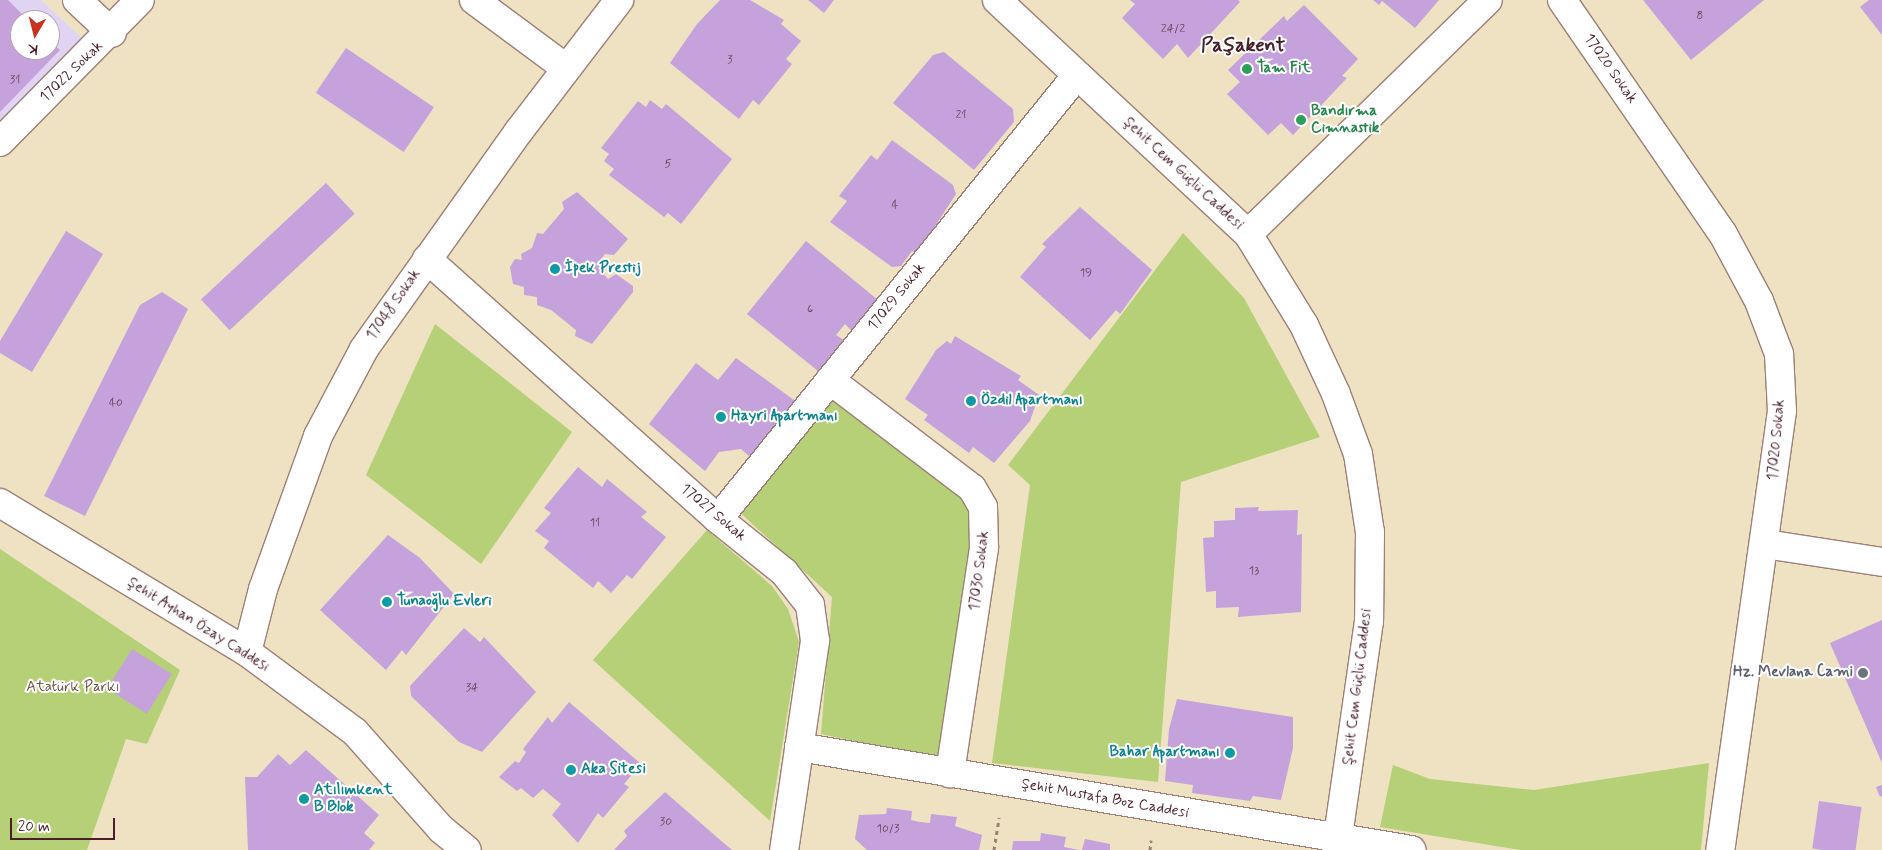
<!DOCTYPE html>
<html>
<head>
<meta charset="utf-8">
<style>
	body { margin:0 }
	#map { position:relative; width:1882px; height:850px; overflow:hidden; background:#eee2c3; font-family:Mynerve,sans-serif }
	div>[style] { position:absolute }
	.built>* { inset:0; background:#e1d4f3 }
	.green>* { inset:0; background:#b5d076 }
	.building>* { inset:0; background:#c5a2dc; transform-origin:0 0 }
	.path>* { height:3px; margin-top:-1.5px; transform-origin:0; background:repeating-linear-gradient(90deg,#9c8077 0 4px,transparent 0 8px) }
	.roads { filter:drop-shadow(1px 0 #9c8077) drop-shadow(-1px 0 #9c8077) drop-shadow(0 1px #9c8077) drop-shadow(0 -1px #9c8077) }
	.minor>* { height:28px; margin:-14px; padding:0 14px; transform-origin:14px; border-radius:14px; background:#fff }
	.dots>* { width:14px; height:14px; translate:-50% -50%; box-sizing:border-box; border:2px solid #fff; border-radius:50% }
	span { translate:-50% -50%; white-space:nowrap; text-align:center; line-height:1.15; -webkit-text-stroke:4px #fff; paint-order:stroke }
	.number-label { font-size:12px; color:#694057 }
	.number-label span { -webkit-text-stroke-width:0 }
	.leisure-label { font-size:15px; color:#27864d; font-weight:700 }
	.left { translate:0 -50%; text-align:left }
	.street-label { font-size:15px; color:#4a1f2b }
	.culture-label { font-size:15px; color:#0d838f; font-weight:700 }
	.right { translate:-100% -50%; text-align:right }
	.worship-label { font-size:15px; color:#5b616d; font-weight:700 }
	.park-label { font-size:15px; color:#6a5442 }
	.district-label { font-size:20px; color:#4a1f2b; font-weight:700 }
	.north { position:absolute; left:10px; top:10px; width:50px; height:50px; box-sizing:border-box; background:#fff; border:1px solid #b7a5aa; border-radius:50%; rotate:188deg; font-size:14px; font-weight:700; line-height:20px; text-align:center; color:#4a1f2b }
	.north::after { content:''; display:block; margin:auto; width:18px; height:22px; background:#c8321e; clip-path:polygon(50% 0,100% 100%,50% 72%,0 100%) }
	.scale { position:absolute; left:10px; top:818px; width:105px; height:22px; box-sizing:border-box; border:2px solid #4a1f2b; border-top:0; padding-left:6px; font-size:15px; line-height:18px; white-space:nowrap; color:#4a1f2b; -webkit-text-stroke:4px #fff; paint-order:stroke }
</style>
</head>
<body>
<div id="map">
	<div class="built">
		<i style="clip-path:polygon(evenodd,0 0,41px 0,83px 39px,0 128px,0 0,20px 20px,50px 20px,50px 50px,20px 50px,20px 20px)"></i>
	</div>
	<div class="green">
		<i style="clip-path:polygon(1183px 233px,1244px 298px,1320px 437px,1181px 482px,1158px 782px,992px 763px,1030px 485px,1008px 465px)"></i>
		<i style="clip-path:polygon(435px 324px,572px 432px,481px 564px,366px 475px)"></i>
		<i style="clip-path:polygon(832px 395px,961px 492px,972px 512px,974px 540px,939px 759px,821px 734px,832px 597px,736px 509px)"></i>
		<i style="clip-path:polygon(707px 530px,772px 586px,788px 609px,799px 642px,770px 821px,593px 660px)"></i>
		<i style="clip-path:polygon(0 549px,180px 670px,147px 744px,126px 739px,87px 850px,0 850px)"></i>
		<i style="clip-path:polygon(1709px 763px,1701px 850px,1520px 850px,1380px 827px,1393px 765px,1430px 779px,1534px 790px)"></i>
	</div>
	<div class="building">
		<i style="clip-path:polygon(0 0,8px 0,28px 20px,20px 20px,20px 50px,50px 50px,50px 41px,60px 50px,0 112px)"></i>
		<i style="clip-path:polygon(720px 0,750px 0,784px 20px,781px 24px,801px 41px,786px 59px,792px 64px,759px 105px,753px 100px,739px 119px,670px 63px,697px 24px)"></i>
		<i style="clip-path:polygon(808px 0,834px 0,824px 13px)"></i>
		<i style="clip-path:polygon(1130px 0,1238px 0,1240px 2px,1188px 58px,1177px 44px,1163px 59px,1122px 18px,1135px 4px)"></i>
		<i style="clip-path:polygon(1373px 0,1439px 0,1415px 28px,1382px 1px,1379px 5px)"></i>
		<i style="clip-path:polygon(1643px 0,1764px 0,1691px 60px)"></i>
		<i style="clip-path:polygon(1869px 0,1882px 0,1882px 35px,1860px 7px)"></i>
		<i style="clip-path:polygon(1304px 5px,1358px 59px,1342px 76px,1347px 78px,1293px 135px,1281px 123px,1268px 135px,1227px 94px,1240px 82px,1228px 70px,1284px 16px,1287px 21px)"></i>
		<i style="left:346px;top:48px;width:106px;height:54px;rotate:34deg"></i>
		<i style="clip-path:polygon(944px 52px,1013px 109px,1014px 122px,974px 170px,893px 103px,933px 55px)"></i>
		<i style="clip-path:polygon(650px 100px,662px 109px,666px 104px,732px 159px,681px 224px,668px 213px,664px 217px,609px 175px,614px 169px,604px 161px,609px 154px,601px 148px,638px 101px,646px 107px)"></i>
		<i style="clip-path:polygon(892px 140px,953px 185px,956px 194px,917px 254px,912px 251px,901px 266px,892px 267px,830px 222px,847px 201px,839px 196px,871px 155px,877px 160px)"></i>
		<i style="left:326px;top:183px;width:42px;height:171px;rotate:47deg"></i>
		<i style="clip-path:polygon(577px 192px,628px 239px,614px 255px,605px 254px,601px 259px,601px 271px,608px 279px,616px 274px,633px 286px,633px 292px,592px 344px,575px 336px,576px 330px,551px 310px,537px 305px,537px 297px,524px 295px,524px 287px,513px 284px,510px 267px,515px 259px,522px 260px,521px 254px,532px 248px,537px 233px,543px 234px,564px 209px,562px 202px)"></i>
		<i style="clip-path:polygon(1080px 207px,1152px 270px,1120px 314px,1116px 310px,1090px 340px,1020px 277px,1046px 247px,1042px 244px)"></i>
		<i style="clip-path:polygon(66px 231px,103px 254px,32px 372px,0 353px,0 341px)"></i>
		<i style="clip-path:polygon(806px 241px,878px 300px,852px 331px,845px 324px,836px 335px,844px 340px,818px 371px,747px 314px)"></i>
		<i style="clip-path:polygon(162px 292px,188px 309px,85px 516px,44px 496px,140px 305px)"></i>
		<i style="clip-path:polygon(955px 336px,1021px 376px,1018px 380px,1039px 395px,1030px 421px,994px 463px,973px 447px,969px 453px,924px 420px,928px 415px,905px 399px,936px 350px,947px 341px,951px 344px)"></i>
		<i style="clip-path:polygon(736px 358px,798px 403px,758px 464px,741px 449px,719px 452px,705px 471px,649px 424px,696px 363px,718px 380px)"></i>
		<i style="clip-path:polygon(578px 467px,602px 487px,607px 479px,647px 512px,641px 517px,666px 537px,632px 579px,627px 575px,611px 593px,598px 581px,593px 588px,544px 548px,549px 541px,535px 531px,551px 513px,544px 508px)"></i>
		<i style="clip-path:polygon(1259px 507px,1258px 511px,1298px 510px,1297px 535px,1302px 534px,1301px 612px,1238px 617px,1239px 607px,1216px 608px,1216px 591px,1206px 592px,1203px 538px,1214px 537px,1214px 521px,1235px 520px,1235px 508px)"></i>
		<i style="clip-path:polygon(388px 535px,420px 558px,454px 594px,406px 655px,402px 650px,386px 670px,320px 610px)"></i>
		<i style="clip-path:polygon(1882px 620px,1882px 763px,1830px 643px)"></i>
		<i style="clip-path:polygon(464px 628px,480px 642px,484px 637px,536px 692px,482px 752px,459px 742px,411px 696px,410px 686px)"></i>
		<i style="left:132px;top:649px;width:47px;height:47px;rotate:32deg"></i>
		<i style="clip-path:polygon(1177px 699px,1293px 717px,1293px 748px,1281px 800px,1253px 796px,1250px 801px,1192px 793px,1193px 785px,1165px 781px,1169px 729px)"></i>
		<i style="clip-path:polygon(569px 702px,641px 764px,624px 784px,629px 787px,603px 818px,598px 813px,578px 843px,552px 815px,561px 804px,543px 789px,533px 798px,521px 788px,517px 791px,499px 777px,515px 761px,519px 763px,526px 752px,523px 749px,548px 717px,552px 723px)"></i>
		<i style="clip-path:polygon(306px 750px,379px 815px,364px 833px,375px 843px,369px 850px,248px 850px,245px 777px,257px 777px,278px 754px,290px 765px)"></i>
		<i style="clip-path:polygon(1882px 785px,1882px 796px,1880px 797px,1876px 787px)"></i>
		<i style="clip-path:polygon(665px 792px,719px 839px,732px 850px,614px 850px,627px 836px,624px 831px)"></i>
		<i style="left:1819px;top:801px;width:43px;height:48px;rotate:8deg"></i>
		<i style="clip-path:polygon(887px 808px,912px 811px,911px 820px,920px 822px,930px 823px,931px 814px,957px 817px,955px 826px,982px 835px,979px 850px,867px 850px,855px 839px,859px 815px,886px 814px)"></i>
		<i style="clip-path:polygon(1041px 833px,1066px 837px,1064px 847px,1079px 850px,1012px 850px,1013px 841px,1040px 841px)"></i>
		<i style="clip-path:polygon(1085px 839px,1110px 844px,1110px 850px,1082px 850px)"></i>
	</div>
	<div class="path">
		<i style="left:994px;top:850px;width:33px;rotate:-81deg"></i>
		<i style="left:1150px;top:850px;width:10px;rotate:-84deg"></i>
	</div>
	<div class="roads">
		<div class="minor">
			<i style="left:77px;top:0;width:48px;rotate:43.3deg"></i>
			<i style="left:474px;top:0;width:114px;rotate:36.5deg"></i>
			<i style="left:997px;top:0;width:343px;rotate:43deg"></i>
			<i style="left:1248px;top:234px;width:107px;rotate:58.4deg"></i>
			<i style="left:1304px;top:325px;width:76px;rotate:65.1deg"></i>
			<i style="left:1336px;top:394px;width:64px;rotate:69.9deg"></i>
			<i style="left:1358px;top:454px;width:79px;rotate:81.3deg"></i>
			<i style="left:1370px;top:532px;width:89px;rotate:90.6deg"></i>
			<i style="left:1369px;top:621px;width:231px;rotate:98.2deg"></i>
			<i style="left:1562px;top:0;width:284px;rotate:55.5deg"></i>
			<i style="left:1723px;top:234px;width:76px;rotate:61.8deg"></i>
			<i style="left:1759px;top:301px;width:57px;rotate:69.3deg"></i>
			<i style="left:1779px;top:354px;width:57px;rotate:87deg"></i>
			<i style="left:1782px;top:411px;width:443px;rotate:98deg"></i>
			<i style="left:0;top:142px;width:199px;rotate:-45.4deg"></i>
			<i style="left:1248px;top:234px;width:335px;rotate:-44.3deg"></i>
			<i style="left:427px;top:259px;width:390px;rotate:41.8deg"></i>
			<i style="left:718px;top:519px;width:85px;rotate:38.8deg"></i>
			<i style="left:784px;top:572px;width:42px;rotate:51.8deg"></i>
			<i style="left:810px;top:605px;width:36px;rotate:82deg"></i>
			<i style="left:815px;top:641px;width:211px;rotate:98.4deg"></i>
			<i style="left:830px;top:380px;width:178px;rotate:37.3deg"></i>
			<i style="left:972px;top:488px;width:22px;rotate:60deg"></i>
			<i style="left:983px;top:507px;width:41px;rotate:88.6deg"></i>
			<i style="left:984px;top:548px;width:228px;rotate:98.6deg"></i>
			<i style="left:0;top:503px;width:288px;rotate:31.1deg"></i>
			<i style="left:247px;top:652px;width:134px;rotate:36.5deg"></i>
			<i style="left:355px;top:732px;width:130px;rotate:48.4deg"></i>
			<i style="left:441px;top:829px;width:33px;rotate:39deg"></i>
			<i style="left:718px;top:519px;width:571px;rotate:-51.04deg"></i>
			<i style="left:1765px;top:544px;width:118px;rotate:8.7deg"></i>
			<i style="left:247px;top:652px;width:65px;rotate:-75.7deg"></i>
			<i style="left:263px;top:589px;width:163px;rotate:-70.2deg"></i>
			<i style="left:318px;top:436px;width:98px;rotate:-62.1deg"></i>
			<i style="left:364px;top:349px;width:267px;rotate:-54.6deg"></i>
			<i style="left:519px;top:131px;width:165px;rotate:-52.6deg"></i>
			<i style="left:799px;top:747px;width:621px;rotate:9.55deg"></i>
		</div>
	</div>
	<div class="dots">
		<i style="left:1247px;top:69px;background:#2e9e5b"></i>
		<i style="left:1301px;top:120px;background:#2e9e5b"></i>
		<i style="left:555px;top:269px;background:#0f9aa8"></i>
		<i style="left:971px;top:401px;background:#0f9aa8"></i>
		<i style="left:721px;top:417px;background:#0f9aa8"></i>
		<i style="left:387px;top:602px;background:#0f9aa8"></i>
		<i style="left:1863px;top:673px;background:#6b7280"></i>
		<i style="left:1230px;top:753px;background:#0f9aa8"></i>
		<i style="left:571px;top:770px;background:#0f9aa8"></i>
		<i style="left:304px;top:799px;background:#0f9aa8"></i>
	</div>
	<div class="number-label">
		<span style="left:1700px;top:17px">8</span>
		<span style="left:1173px;top:30px">24/2</span>
		<span style="left:730px;top:61px">3</span>
		<span style="left:15px;top:81px">31</span>
		<span style="left:961px;top:116px">21</span>
		<span style="left:668px;top:165px">5</span>
		<span style="left:895px;top:206px">4</span>
		<span style="left:1086px;top:274px">19</span>
		<span style="left:810px;top:310px">6</span>
		<span style="left:116px;top:404px">40</span>
		<span style="left:595px;top:524px">11</span>
		<span style="left:1254px;top:572px">13</span>
		<span style="left:472px;top:689px">34</span>
		<span style="left:666px;top:823px">30</span>
		<span style="left:888px;top:830px">10/3</span>
	</div>
	<div class="leisure-label">
		<span class="left" style="left:1257px;top:69px">Tam Fit</span>
		<span class="left" style="left:1311px;top:120px">Bandırma<br>Cimnastik</span>
	</div>
	<div class="street-label">
		<span style="left:1610px;top:69px;rotate:55deg">17020 Sokak</span>
		<span style="left:72px;top:72px;rotate:-44deg">17022 Sokak</span>
		<span style="left:1183px;top:174px;rotate:43deg">Şehit Cem Güçlü Caddesi</span>
		<span style="left:897px;top:297px;rotate:-51deg">17029 Sokak</span>
		<span style="left:394px;top:305px;rotate:-55deg">17048 Sokak</span>
		<span style="left:1777px;top:440px;rotate:-85deg">17020 Sokak</span>
		<span style="left:713px;top:513px;rotate:40deg">17027 Sokak</span>
		<span style="left:980px;top:571px;rotate:-83deg">17030 Sokak</span>
		<span style="left:198px;top:625px;rotate:32deg">Şehit Ayhan Özay Caddesi</span>
		<span style="left:1358px;top:687px;rotate:-83deg">Şehit Cem Güçlü Caddesi</span>
		<span style="left:1105px;top:799px;rotate:10deg">Şehit Mustafa Boz Caddesi</span>
	</div>
	<div class="culture-label">
		<span class="left" style="left:565px;top:269px">İpek Prestij</span>
		<span class="left" style="left:981px;top:401px">Özdil Apartmanı</span>
		<span class="left" style="left:731px;top:417px">Hayri Apartmanı</span>
		<span class="left" style="left:397px;top:602px">Tunaoğlu Evleri</span>
		<span class="right" style="left:1220px;top:753px">Bahar Apartmanı</span>
		<span class="left" style="left:581px;top:770px">Aka Sitesi</span>
		<span class="left" style="left:314px;top:799px">Atılımkent<br>B Blok</span>
	</div>
	<div class="worship-label">
		<span class="right" style="left:1853px;top:673px">Hz. Mevlana Cami</span>
	</div>
	<div class="park-label">
		<span style="left:73px;top:688px">Atatürk Parkı</span>
	</div>
	<div class="district-label">
		<span style="left:1243px;top:45px">Paşakent</span>
	</div>
	<div class="north">K</div>
	<div class="scale">20 m</div>
</div>
</body>
</html>
